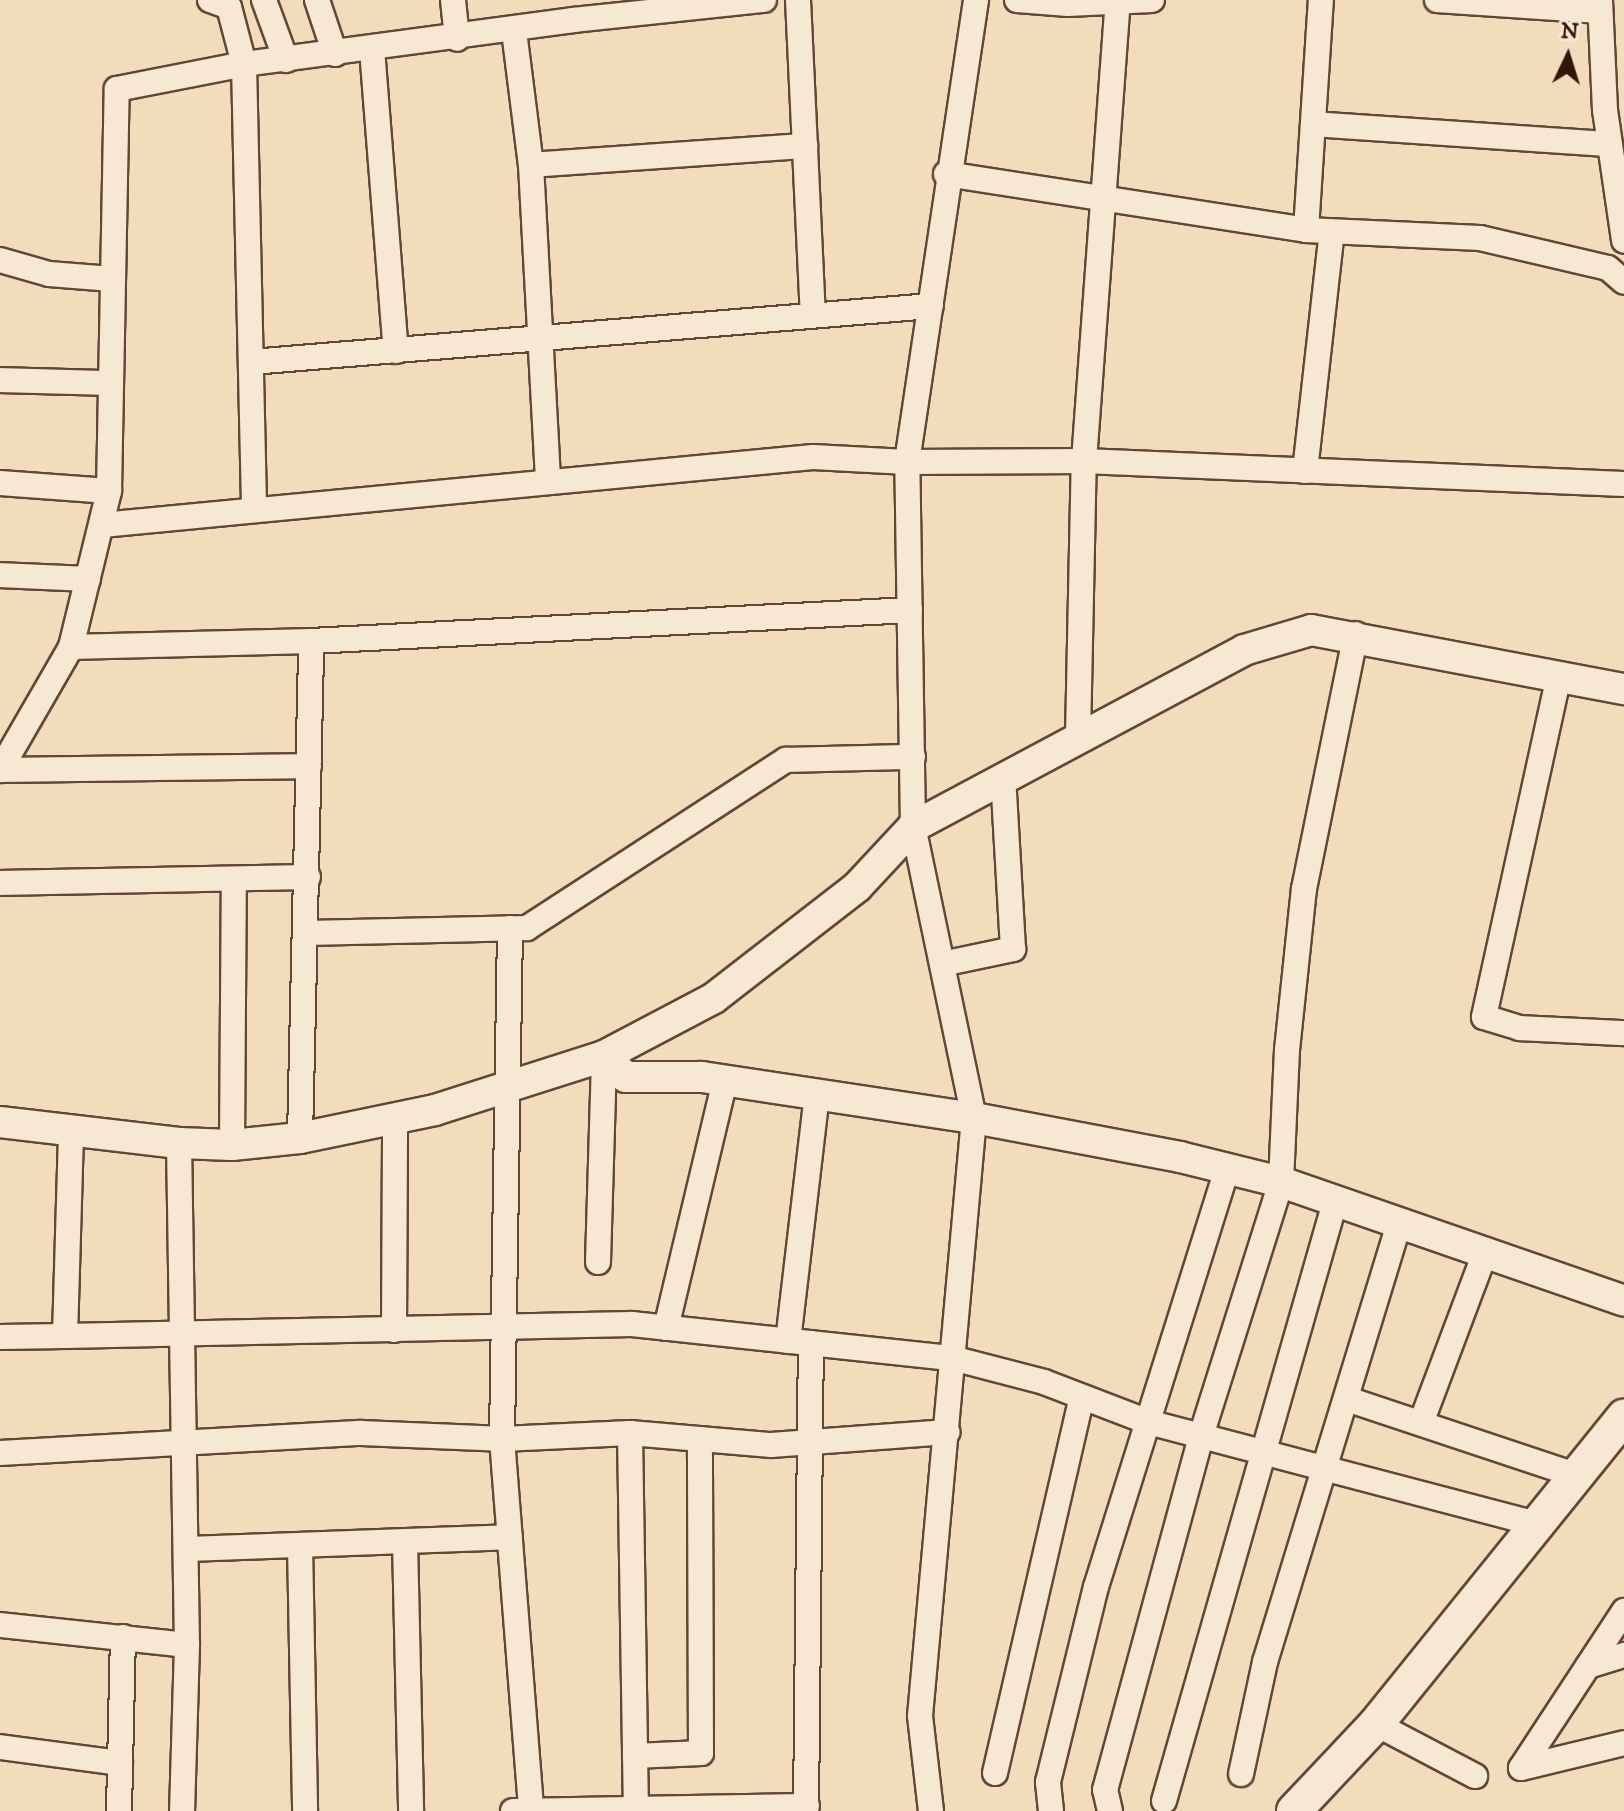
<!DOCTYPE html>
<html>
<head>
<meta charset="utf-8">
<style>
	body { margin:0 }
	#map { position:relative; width:1624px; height:1811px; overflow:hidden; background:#f1dcbc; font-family:"IM FELL DW Pica",serif }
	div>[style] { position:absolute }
	.roads { filter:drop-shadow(2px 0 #624735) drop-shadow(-2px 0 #624735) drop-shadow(0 2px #624735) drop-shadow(0 -2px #624735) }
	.minor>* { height:24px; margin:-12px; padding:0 12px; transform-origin:12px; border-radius:12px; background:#f6e8d3 }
	.tertiary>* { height:30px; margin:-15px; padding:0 15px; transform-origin:15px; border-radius:15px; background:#f6e8d3 }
	.secondary>* { height:34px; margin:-17px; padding:0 17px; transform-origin:17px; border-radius:17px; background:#f6e8d3 }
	span { translate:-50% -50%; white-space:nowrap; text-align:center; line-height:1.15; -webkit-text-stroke:6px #f6e8d3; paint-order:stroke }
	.north { position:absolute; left:1528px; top:16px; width:80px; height:80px; -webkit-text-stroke:6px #f6e8d3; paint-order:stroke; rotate:4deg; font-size:22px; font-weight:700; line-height:32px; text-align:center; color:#331508 }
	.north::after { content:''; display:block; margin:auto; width:28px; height:36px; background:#331508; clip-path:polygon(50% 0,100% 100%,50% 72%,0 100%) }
</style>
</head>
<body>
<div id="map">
	<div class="roads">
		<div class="minor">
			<i style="left:210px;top:0;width:20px;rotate:20deg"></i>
			<i style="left:229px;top:7px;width:59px;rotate:75.3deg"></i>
			<i style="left:244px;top:64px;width:446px;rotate:88.7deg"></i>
			<i style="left:264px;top:0;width:64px;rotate:69.9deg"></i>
			<i style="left:317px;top:0;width:57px;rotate:71.6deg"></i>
			<i style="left:453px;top:0;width:39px;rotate:84deg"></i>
			<i style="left:798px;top:0;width:313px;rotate:87.3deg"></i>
			<i style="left:1017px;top:0;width:51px;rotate:4.5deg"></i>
			<i style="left:1068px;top:4px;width:84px;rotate:-2.7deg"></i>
			<i style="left:1437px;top:0;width:163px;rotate:3.9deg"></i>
			<i style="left:1600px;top:0;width:110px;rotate:87.4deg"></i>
			<i style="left:1605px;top:110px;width:132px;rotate:81.7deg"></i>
			<i style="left:514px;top:31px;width:135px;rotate:82.8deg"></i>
			<i style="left:531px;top:165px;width:317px;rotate:86.9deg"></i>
			<i style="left:372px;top:49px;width:303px;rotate:85.5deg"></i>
			<i style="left:1313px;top:124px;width:297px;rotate:3.9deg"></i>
			<i style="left:531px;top:165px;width:275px;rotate:-4deg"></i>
			<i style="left:946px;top:174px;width:364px;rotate:8.8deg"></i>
			<i style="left:1306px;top:230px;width:174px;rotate:2.6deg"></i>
			<i style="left:1480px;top:238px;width:131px;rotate:13.2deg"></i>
			<i style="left:1608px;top:268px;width:21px;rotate:41deg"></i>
			<i style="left:1306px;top:230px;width:230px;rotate:-86.3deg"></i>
			<i style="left:0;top:260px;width:51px;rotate:15.9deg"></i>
			<i style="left:49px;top:274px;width:63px;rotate:4.5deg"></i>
			<i style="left:251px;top:362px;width:682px;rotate:-4.71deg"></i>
			<i style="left:0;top:380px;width:109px;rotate:1.6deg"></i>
			<i style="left:1305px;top:471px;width:241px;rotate:-83.6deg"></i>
			<i style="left:0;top:483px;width:109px;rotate:4.2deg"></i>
			<i style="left:102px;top:525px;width:714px;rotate:-5.46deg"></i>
			<i style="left:813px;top:457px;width:94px;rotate:3deg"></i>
			<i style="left:907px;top:462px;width:177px;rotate:-0.3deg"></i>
			<i style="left:1084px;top:461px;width:540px;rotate:2.44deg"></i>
			<i style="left:0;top:575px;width:88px;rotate:2.6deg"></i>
			<i style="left:71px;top:647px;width:240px;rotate:-1.4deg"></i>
			<i style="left:311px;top:641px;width:600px;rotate:-2.96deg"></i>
			<i style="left:1558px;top:680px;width:345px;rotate:102.4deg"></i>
			<i style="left:1484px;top:1017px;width:38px;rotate:17deg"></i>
			<i style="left:1520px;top:1028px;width:104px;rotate:2.8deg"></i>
			<i style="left:1078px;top:737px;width:276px;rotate:-88.8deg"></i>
			<i style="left:1084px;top:461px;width:460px;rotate:-85.8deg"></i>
			<i style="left:0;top:770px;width:142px;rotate:-60deg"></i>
			<i style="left:71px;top:647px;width:161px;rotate:-76.3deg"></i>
			<i style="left:109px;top:491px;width:402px;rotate:-88.9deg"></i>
			<i style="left:117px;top:89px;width:129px;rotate:-11.1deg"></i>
			<i style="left:244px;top:64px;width:332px;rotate:-7.6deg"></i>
			<i style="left:573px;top:20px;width:192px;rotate:-6deg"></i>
			<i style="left:0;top:770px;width:309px;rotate:-0.7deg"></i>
			<i style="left:0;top:883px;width:308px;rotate:-1.1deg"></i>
			<i style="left:510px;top:928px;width:511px;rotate:90.9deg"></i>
			<i style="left:502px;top:1439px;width:373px;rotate:85.5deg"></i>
			<i style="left:307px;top:933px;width:220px;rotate:-1.3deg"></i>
			<i style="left:527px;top:928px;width:309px;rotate:-33deg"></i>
			<i style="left:786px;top:760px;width:127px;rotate:-1.4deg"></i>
			<i style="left:942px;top:964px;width:73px;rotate:-11.9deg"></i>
			<i style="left:1013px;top:949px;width:171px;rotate:-93.3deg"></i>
			<i style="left:300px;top:1138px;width:497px;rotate:-88.7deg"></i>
			<i style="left:179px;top:1143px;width:502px;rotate:89.09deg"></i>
			<i style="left:187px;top:1645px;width:166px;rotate:91.7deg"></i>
			<i style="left:232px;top:1145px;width:266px;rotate:-89.6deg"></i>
			<i style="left:598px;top:1262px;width:206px;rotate:-88.3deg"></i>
			<i style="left:666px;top:1328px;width:254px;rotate:-76.6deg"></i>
			<i style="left:394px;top:1330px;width:213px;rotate:-89.7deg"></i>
			<i style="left:65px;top:1336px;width:567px;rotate:-1.21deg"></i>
			<i style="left:632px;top:1324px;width:322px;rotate:6.1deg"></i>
			<i style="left:952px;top:1358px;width:95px;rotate:14.6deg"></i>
			<i style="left:1044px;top:1382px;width:111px;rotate:21deg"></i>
			<i style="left:1148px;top:1422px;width:406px;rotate:14.7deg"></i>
			<i style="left:0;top:1337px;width:65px;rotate:-0.9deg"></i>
			<i style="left:65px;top:1336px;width:206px;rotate:-88.3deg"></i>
			<i style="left:788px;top:1341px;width:249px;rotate:-83.3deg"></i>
			<i style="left:1347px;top:1399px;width:244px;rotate:18.4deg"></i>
			<i style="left:1421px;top:1423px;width:182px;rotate:-69.4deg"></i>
			<i style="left:630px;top:1433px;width:376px;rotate:89.1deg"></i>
			<i style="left:0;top:1453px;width:362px;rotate:-3.2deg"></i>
			<i style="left:361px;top:1433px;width:141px;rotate:2.4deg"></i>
			<i style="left:502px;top:1439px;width:128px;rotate:-2.7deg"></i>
			<i style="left:630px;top:1433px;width:142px;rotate:4.9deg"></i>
			<i style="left:771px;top:1445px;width:177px;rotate:-4.2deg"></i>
			<i style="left:405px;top:1541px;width:270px;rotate:88.7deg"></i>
			<i style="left:300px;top:1545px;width:266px;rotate:88.9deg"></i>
			<i style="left:186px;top:1549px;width:324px;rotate:-2.1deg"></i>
			<i style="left:0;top:1625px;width:188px;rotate:6.1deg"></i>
			<i style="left:1588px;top:1666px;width:38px;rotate:-17deg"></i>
			<i style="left:1376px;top:1724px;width:112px;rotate:27.7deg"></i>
			<i style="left:0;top:1747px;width:121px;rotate:7.6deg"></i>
			<i style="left:635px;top:1756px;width:66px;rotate:-2.6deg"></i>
			<i style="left:701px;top:1753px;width:314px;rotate:-90.2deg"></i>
			<i style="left:1521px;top:1768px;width:188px;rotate:-56.7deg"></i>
			<i style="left:1521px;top:1768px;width:106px;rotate:-13.6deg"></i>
			<i style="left:995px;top:1773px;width:386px;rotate:-77deg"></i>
			<i style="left:1241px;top:1774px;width:115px;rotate:-77.9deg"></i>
			<i style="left:1265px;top:1662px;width:456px;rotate:-73deg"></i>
			<i style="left:1164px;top:1801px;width:623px;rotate:-74.07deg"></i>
			<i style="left:119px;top:1811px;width:174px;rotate:-88.7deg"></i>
			<i style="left:513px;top:1811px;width:294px;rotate:-1deg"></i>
			<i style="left:806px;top:1811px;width:468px;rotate:-89.4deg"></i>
			<i style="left:931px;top:1811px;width:96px;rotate:-96.6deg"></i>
			<i style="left:920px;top:1716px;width:600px;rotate:-84.84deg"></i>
			<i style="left:974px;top:1118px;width:297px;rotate:-101.8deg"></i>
			<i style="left:913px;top:827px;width:365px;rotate:-90.9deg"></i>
			<i style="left:907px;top:462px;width:467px;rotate:-81.5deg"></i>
			<i style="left:1051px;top:1811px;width:29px;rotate:-96deg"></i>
			<i style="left:1048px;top:1782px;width:201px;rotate:-76.2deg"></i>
			<i style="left:1096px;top:1587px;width:437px;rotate:-72.6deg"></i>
			<i style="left:1110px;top:1811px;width:22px;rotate:-103deg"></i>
			<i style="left:1105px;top:1790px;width:367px;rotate:-74.8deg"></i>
			<i style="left:1201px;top:1436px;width:266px;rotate:-72.5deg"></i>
			<i style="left:1281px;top:1182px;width:132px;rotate:-87.4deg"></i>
			<i style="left:1287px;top:1050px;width:162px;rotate:-84deg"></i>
			<i style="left:1304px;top:889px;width:260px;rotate:-78.5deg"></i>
		</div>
		<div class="tertiary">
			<i style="left:604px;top:1056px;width:30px;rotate:44deg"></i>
			<i style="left:626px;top:1077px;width:76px"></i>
			<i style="left:702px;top:1077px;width:275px;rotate:8.6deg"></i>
			<i style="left:974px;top:1118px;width:210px;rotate:10.7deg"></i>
			<i style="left:1180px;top:1157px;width:104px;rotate:13.9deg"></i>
			<i style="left:1281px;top:1182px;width:363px;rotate:19.1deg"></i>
			<i style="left:0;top:1122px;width:180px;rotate:6.7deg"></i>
			<i style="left:179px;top:1143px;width:53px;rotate:2.2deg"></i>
			<i style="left:232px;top:1145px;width:68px;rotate:-5.9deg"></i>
			<i style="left:300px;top:1138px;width:138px;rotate:-11.7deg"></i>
			<i style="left:435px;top:1110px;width:177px;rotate:-17.7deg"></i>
			<i style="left:604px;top:1056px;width:124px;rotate:-27.8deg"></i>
			<i style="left:714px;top:998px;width:181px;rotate:-37.8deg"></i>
			<i style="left:857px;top:887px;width:82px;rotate:-47deg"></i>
			<i style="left:913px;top:827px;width:375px;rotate:-28.1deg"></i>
			<i style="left:1244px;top:650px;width:70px;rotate:-16.6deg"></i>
			<i style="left:1311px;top:630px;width:319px;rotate:10.7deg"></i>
		</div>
		<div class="secondary">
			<i style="left:1294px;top:1811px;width:120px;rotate:-46.7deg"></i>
			<i style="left:1376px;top:1724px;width:395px;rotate:-51.1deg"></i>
		</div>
	</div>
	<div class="north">N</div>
</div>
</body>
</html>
